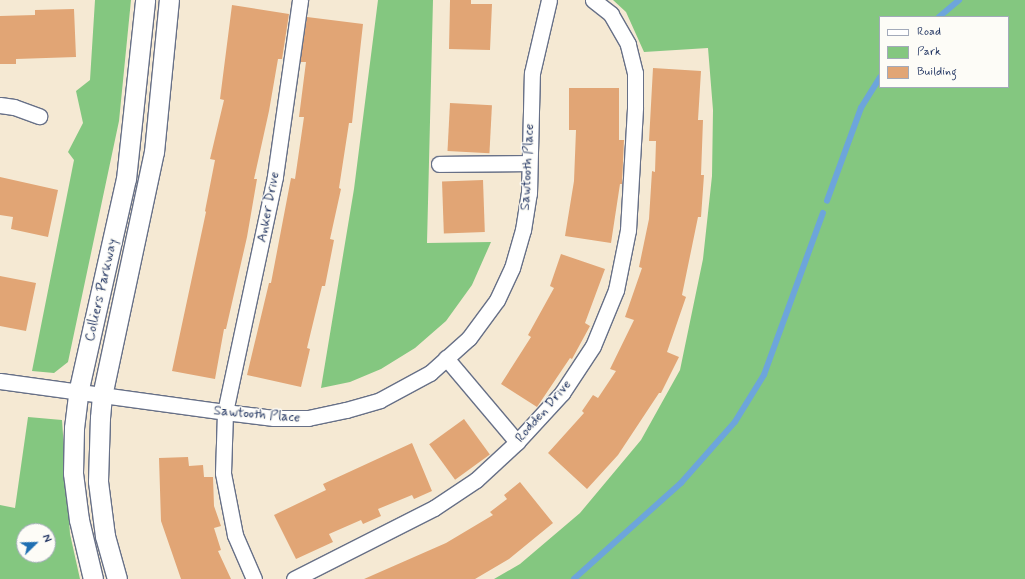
<!DOCTYPE html>
<html>
<head>
<meta charset="utf-8">
<style>
	body { margin:0 }
	#map { position:relative; width:1025px; height:579px; overflow:hidden; background:#f5e9d3; font-family:Mynerve,sans-serif }
	div>[style] { position:absolute }
	.green>* { inset:0; background:#84c780 }
	.stream>* { height:5.5px; margin:-2.75px; padding:0 2.75px; transform-origin:2.75px; border-radius:2.75px; background:#6da5db }
	.building>* { inset:0; background:#e1a575; transform-origin:0 0 }
	.roads { filter:drop-shadow(1px 0 #677087) drop-shadow(-1px 0 #677087) drop-shadow(0 1px #677087) drop-shadow(0 -1px #677087) }
	.minor>* { height:15px; margin:-7.5px; padding:0 7.5px; transform-origin:7.5px; border-radius:7.5px; background:#fff }
	.tertiary>* { height:19px; margin:-9.5px; padding:0 9.5px; transform-origin:9.5px; border-radius:9.5px; background:#fff }
	span { translate:-50% -50%; white-space:nowrap; text-align:center; line-height:1.15; -webkit-text-stroke:3px #fdfcf7; paint-order:stroke }
	.street-label { font-size:14px; color:#1b2f5e }
	.legend { position:absolute; left:879px; top:16px; width:130px; height:72px; box-sizing:border-box; background:#fdfcf7; border:1px solid #a3aaba; margin:0; padding:5px 7px; list-style:none; font-size:12px; color:#1b2f5e }
	.legend li { display:flex; align-items:center; gap:8px; height:20px }
	.legend b { width:20px; border:1px solid #a3aaba }
	.north { position:absolute; left:16px; top:523px; width:40px; height:40px; box-sizing:border-box; background:#fdfcf7; border:1px solid #a3aaba; border-radius:50%; rotate:67deg; font-size:11px; font-weight:700; line-height:16px; text-align:center; color:#1b2f5e }
	.north::after { content:''; display:block; margin:auto; width:14px; height:18px; background:#1f6fb2; clip-path:polygon(50% 0,100% 100%,50% 72%,0 100%) }
</style>
</head>
<body>
<div id="map">
	<div class="green">
		<i style="clip-path:polygon(95px 0,131px 0,119px 121px,68px 362px,54px 373px,32px 371px,74px 160px,68px 152px,83px 123px,76px 91px,90px 80px)"></i>
		<i style="clip-path:polygon(378px 0,433px 0,427px 243px,491px 242px,472px 285px,446px 321px,415px 348px,381px 369px,350px 382px,321px 388px,354px 189px)"></i>
		<i style="clip-path:polygon(evenodd,613px 0,1025px 0,1025px 579px,494px 579px,520px 564px,580px 513px,641px 440px,680px 370px,703px 259px,712px 176px,713px 110px,708px 48px,644px 52px,626px 12px,613px 0,880px 17px,1008px 17px,1008px 87px,880px 87px,880px 17px)"></i>
		<i style="clip-path:polygon(evenodd,28px 417px,62px 420px,70px 534px,80px 579px,0 579px,0 505px,15px 508px,28px 417px,24px 531px,48px 531px,48px 555px,24px 555px,24px 531px)"></i>
	</div>
	<div class="stream">
		<i style="left:939px;top:17px;width:26px;rotate:-40deg"></i>
		<i style="left:827px;top:201px;width:99px;rotate:-69.9deg"></i>
		<i style="left:861px;top:108px;width:36px;rotate:-58deg"></i>
		<i style="left:574px;top:579px;width:144px;rotate:-41.9deg"></i>
		<i style="left:681px;top:483px;width:81px;rotate:-48.5deg"></i>
		<i style="left:735px;top:422px;width:55px;rotate:-58.3deg"></i>
		<i style="left:764px;top:375px;width:172px;rotate:-70deg"></i>
	</div>
	<div class="building">
		<i style="clip-path:polygon(450px 0,471px 0,471px 4px,492px 4px,490px 50px,449px 49px)"></i>
		<i style="clip-path:polygon(232px 5px,289px 14px,282px 59px,278px 59px,269px 111px,254px 179px,257px 179px,247px 237px,226px 329px,224px 329px,215px 379px,172px 371px,206px 212px,205px 211px,215px 160px,210px 159px,224px 100px,220px 99px)"></i>
		<i style="clip-path:polygon(74px 9px,76px 57px,16px 59px,16px 64px,0 64px,0 16px,35px 15px,35px 10px)"></i>
		<i style="clip-path:polygon(307px 17px,363px 24px,352px 123px,349px 123px,339px 188px,341px 189px,330px 239px,334px 240px,325px 286px,322px 286px,307px 348px,310px 349px,301px 387px,247px 375px,269px 283px,271px 283px,291px 178px,295px 179px,304px 117px,299px 117px,306px 62px,300px 62px)"></i>
		<i style="clip-path:polygon(653px 68px,701px 71px,698px 120px,703px 120px,701px 175px,704px 175px,701px 217px,698px 217px,682px 295px,686px 297px,667px 352px,679px 357px,661px 393px,659px 393px,618px 455px,587px 489px,548px 453px,584px 413px,582px 411px,593px 395px,598px 398px,616px 371px,610px 369px,634px 320px,625px 317px,642px 268px,639px 267px,649px 219px,652px 171px,655px 172px,656px 141px,649px 141px)"></i>
		<i style="clip-path:polygon(569px 88px,619px 88px,619px 140px,624px 140px,622px 184px,620px 184px,611px 243px,565px 236px,574px 181px,576px 130px,569px 130px)"></i>
		<i style="left:450px;top:103px;width:42px;height:48px;rotate:3deg"></i>
		<i style="clip-path:polygon(0 177px,58px 190px,48px 237px,11px 229px,13px 217px,0 215px)"></i>
		<i style="left:483px;top:180px;width:52px;height:41px;rotate:88deg"></i>
		<i style="clip-path:polygon(561px 254px,605px 269px,585px 323px,590px 326px,572px 359px,570px 358px,537px 407px,501px 384px,531px 337px,528px 335px,554px 288px,550px 286px)"></i>
		<i style="clip-path:polygon(0 276px,36px 283px,26px 331px,0 326px)"></i>
		<i style="left:464px;top:419px;width:44px;height:43px;rotate:54deg"></i>
		<i style="clip-path:polygon(412px 443px,432px 491px,414px 499px,412px 495px,378px 509px,381px 516px,363px 524px,361px 520px,329px 534px,333px 542px,296px 559px,274px 515px,326px 490px,323px 484px)"></i>
		<i style="clip-path:polygon(188px 457px,189px 466px,203px 465px,204px 477px,213px 477px,214px 506px,221px 526px,214px 528px,221px 550px,218px 551px,231px 579px,181px 579px,161px 521px,159px 458px)"></i>
		<i style="clip-path:polygon(520px 482px,553px 523px,509px 559px,475px 579px,364px 579px,446px 543px,493px 515px,490px 512px,507px 499px,504px 495px)"></i>
	</div>
	<div class="roads">
		<div class="minor">
			<i style="left:0;top:105px;width:14px;rotate:8deg"></i>
			<i style="left:14px;top:107px;width:27px;rotate:20deg"></i>
			<i style="left:439px;top:164px;width:90px;rotate:-0.6deg"></i>
			<i style="left:446px;top:358px;width:110px;rotate:49.8deg"></i>
			<i style="left:0;top:381px;width:227px;rotate:7.8deg"></i>
			<i style="left:225px;top:412px;width:49px;rotate:7deg"></i>
			<i style="left:274px;top:418px;width:34px"></i>
			<i style="left:308px;top:418px;width:39px;rotate:-12deg"></i>
			<i style="left:346px;top:410px;width:35px;rotate:-16deg"></i>
			<i style="left:380px;top:400px;width:57px;rotate:-28.4deg"></i>
			<i style="left:430px;top:373px;width:52px;rotate:-41.9deg"></i>
			<i style="left:469px;top:338px;width:47px;rotate:-53.6deg"></i>
			<i style="left:497px;top:300px;width:35px;rotate:-65deg"></i>
			<i style="left:512px;top:268px;width:40px;rotate:-74deg"></i>
			<i style="left:523px;top:230px;width:37px;rotate:-81deg"></i>
			<i style="left:529px;top:193px;width:120px;rotate:-88.6deg"></i>
			<i style="left:532px;top:73px;width:75px;rotate:-76.9deg"></i>
			<i style="left:254px;top:579px;width:48px;rotate:-113.4deg"></i>
			<i style="left:235px;top:535px;width:63px;rotate:-101deg"></i>
			<i style="left:223px;top:473px;width:61px;rotate:-88.1deg"></i>
			<i style="left:225px;top:412px;width:241px;rotate:-78deg"></i>
			<i style="left:275px;top:176px;width:178px;rotate:-81.9deg"></i>
			<i style="left:294px;top:579px;width:157px;rotate:-26.9deg"></i>
			<i style="left:434px;top:508px;width:50px;rotate:-33.7deg"></i>
			<i style="left:476px;top:480px;width:56px;rotate:-42.8deg"></i>
			<i style="left:517px;top:442px;width:67px;rotate:-47.4deg"></i>
			<i style="left:562px;top:393px;width:56px;rotate:-56.6deg"></i>
			<i style="left:593px;top:346px;width:61px;rotate:-67.7deg"></i>
			<i style="left:616px;top:290px;width:61px;rotate:-78.7deg"></i>
			<i style="left:628px;top:230px;width:123px;rotate:-86.7deg"></i>
			<i style="left:635px;top:107px;width:34px;rotate:-90deg"></i>
			<i style="left:635px;top:73px;width:30px;rotate:-104deg"></i>
			<i style="left:628px;top:44px;width:34px;rotate:-120deg"></i>
			<i style="left:611px;top:14px;width:23px;rotate:-142deg"></i>
		</div>
		<div class="tertiary">
			<i style="left:93px;top:579px;width:61px;rotate:-103.3deg"></i>
			<i style="left:79px;top:520px;width:47px;rotate:-97.3deg"></i>
			<i style="left:73px;top:473px;width:45px;rotate:-88.7deg"></i>
			<i style="left:74px;top:428px;width:35px;rotate:-83deg"></i>
			<i style="left:78px;top:393px;width:219px;rotate:-77.4deg"></i>
			<i style="left:126px;top:179px;width:180px;rotate:-83.9deg"></i>
			<i style="left:117px;top:579px;width:45px;rotate:-105.6deg"></i>
			<i style="left:105px;top:536px;width:55px;rotate:-97.3deg"></i>
			<i style="left:98px;top:481px;width:63px;rotate:-88.2deg"></i>
			<i style="left:100px;top:418px;width:22px;rotate:-85deg"></i>
			<i style="left:102px;top:396px;width:249px;rotate:-78deg"></i>
			<i style="left:154px;top:152px;width:153px;rotate:-84.4deg"></i>
		</div>
	</div>
	<div class="street-label">
		<span style="left:527px;top:167px;rotate:-87deg">Sawtooth Place</span>
		<span style="left:268px;top:207px;rotate:-79deg">Anker Drive</span>
		<span style="left:101px;top:290px;rotate:-77deg">Colliers Parkway</span>
		<span style="left:543px;top:411px;rotate:-49deg">Rodden Drive</span>
		<span style="left:257px;top:414px;rotate:5deg">Sawtooth Place</span>
	</div>
	<ul class="legend">
	<li><b style="height:5px;background:#fff"></b>Road</li>
	<li><b style="height:11px;background:#84c780"></b>Park</li>
	<li><b style="height:11px;background:#e1a575"></b>Building</li>
	</ul>
	<div class="north">N</div>
</div>
</body>
</html>
